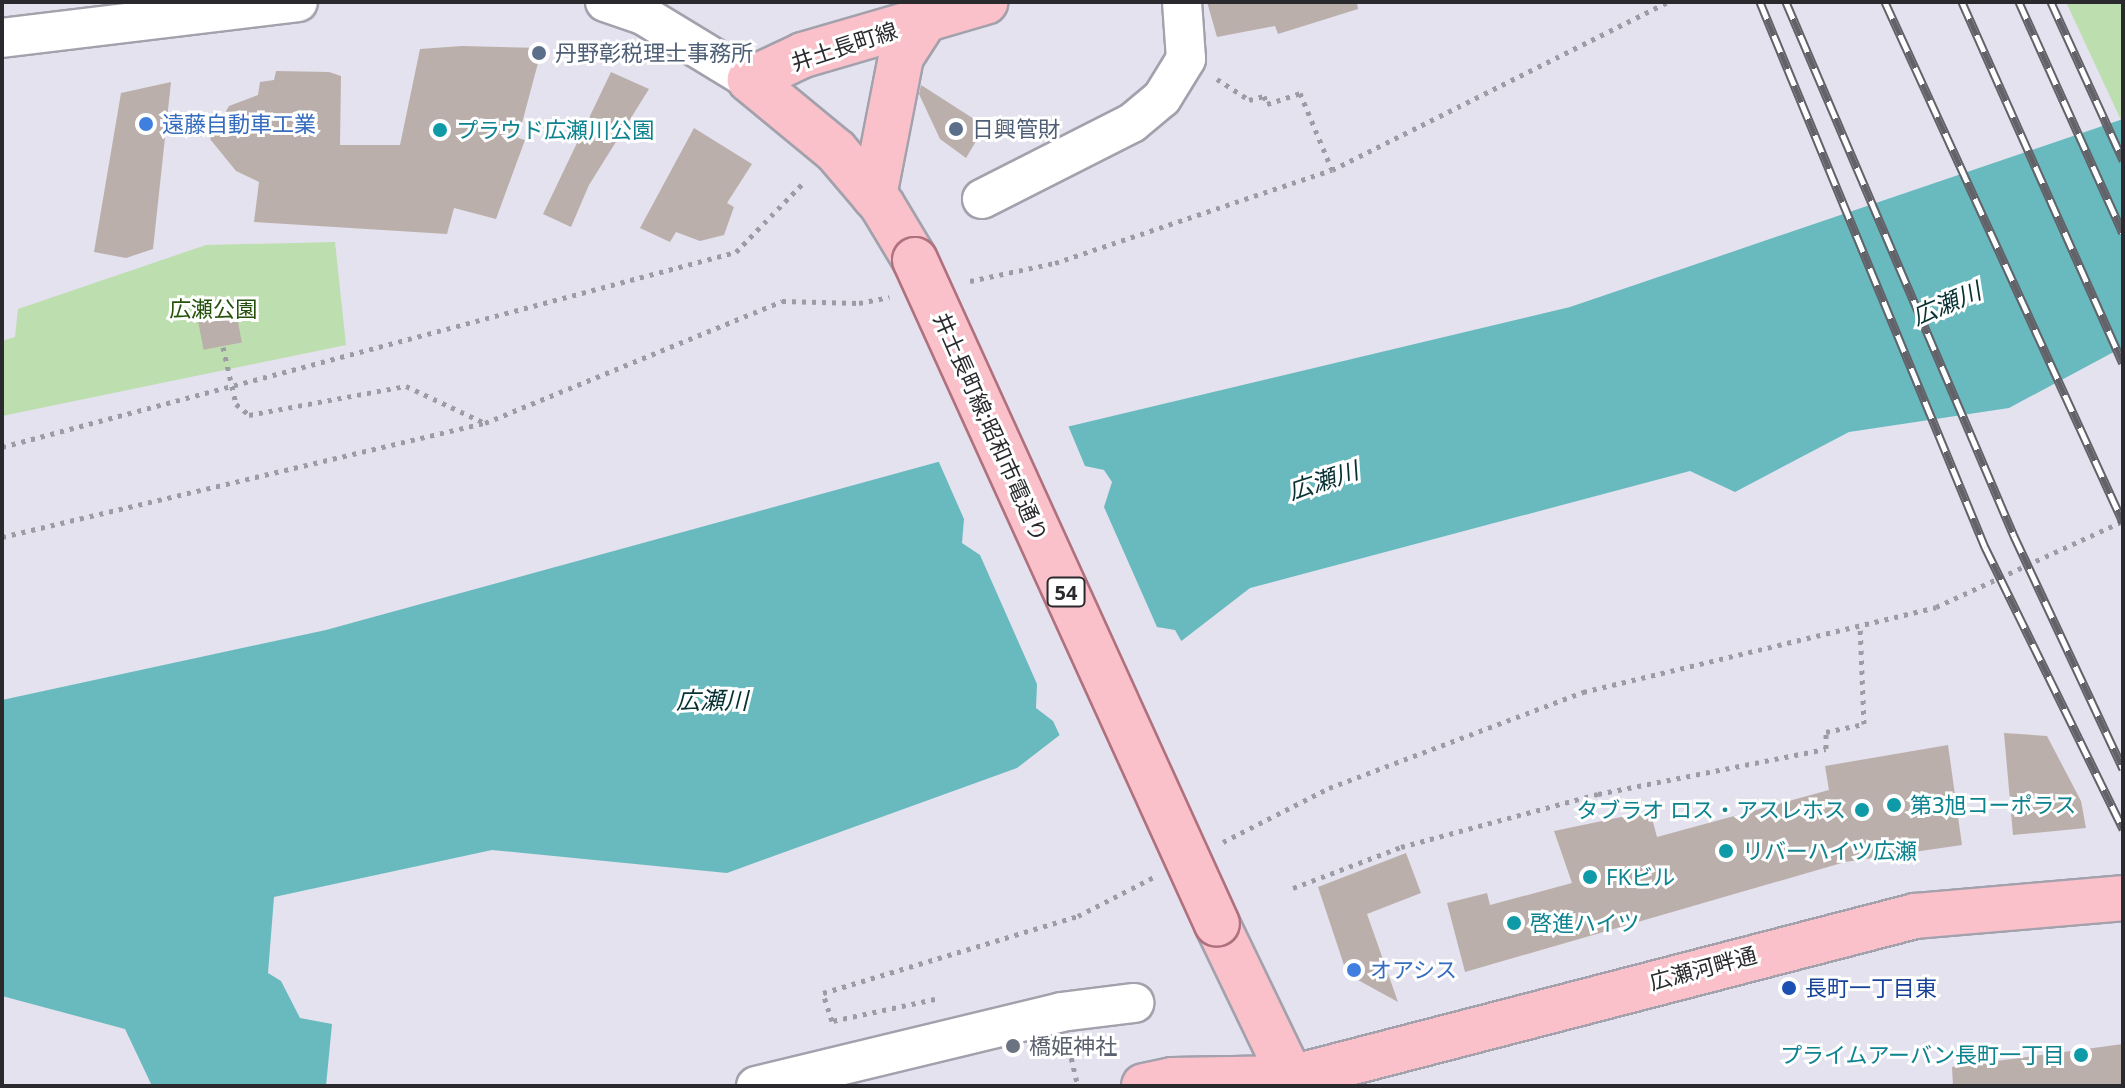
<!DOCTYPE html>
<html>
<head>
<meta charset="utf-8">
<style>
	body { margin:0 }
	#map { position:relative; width:2125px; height:1088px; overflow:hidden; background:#e3e2ee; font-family:"Noto Sans","Noto Sans JP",sans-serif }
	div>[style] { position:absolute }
	.green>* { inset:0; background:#bddeaf }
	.water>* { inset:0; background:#69babf }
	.pier>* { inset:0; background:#e3e2ee }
	.building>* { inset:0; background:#bbafab; transform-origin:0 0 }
	.path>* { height:5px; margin-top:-2.5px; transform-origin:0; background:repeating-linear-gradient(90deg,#9c9ca4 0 4px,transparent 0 10px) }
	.roads { filter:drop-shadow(2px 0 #a2a1ac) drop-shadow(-2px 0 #a2a1ac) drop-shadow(0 2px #a2a1ac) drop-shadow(0 -2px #a2a1ac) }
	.minor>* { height:38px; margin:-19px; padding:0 19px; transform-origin:19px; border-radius:19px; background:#fff }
	.major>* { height:44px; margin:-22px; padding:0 22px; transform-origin:22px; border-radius:22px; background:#fbc1cb }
	.rail>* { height:9px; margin-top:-4.5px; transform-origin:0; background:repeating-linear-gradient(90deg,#fff 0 18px,#636269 0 36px); box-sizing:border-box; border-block:2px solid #636269 }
	.bridges { filter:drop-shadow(2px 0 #b0717e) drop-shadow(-2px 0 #b0717e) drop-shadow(0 2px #b0717e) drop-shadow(0 -2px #b0717e) }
	.major-bridge>* { height:44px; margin:-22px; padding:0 22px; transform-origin:22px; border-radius:22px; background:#fbc1cb }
	.dots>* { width:22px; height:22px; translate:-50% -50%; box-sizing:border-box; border:4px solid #fff; border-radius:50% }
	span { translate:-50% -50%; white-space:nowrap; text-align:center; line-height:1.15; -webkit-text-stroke:6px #fff; paint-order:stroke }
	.shield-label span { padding:2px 6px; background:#fff; border:2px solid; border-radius:6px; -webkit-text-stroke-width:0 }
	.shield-label { font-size:20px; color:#2a2a2e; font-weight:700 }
	.street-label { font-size:22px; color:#2a2a2e }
	.service-label { font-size:22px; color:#4e5e75 }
	.left { translate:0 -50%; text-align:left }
	.shop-label { font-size:22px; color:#366cbe }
	.culture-label { font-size:22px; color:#0d838f }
	.right { translate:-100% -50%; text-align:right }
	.park-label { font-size:22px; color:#25520a }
	.transit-label { font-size:22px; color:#164399 }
	.worship-label { font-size:22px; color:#5b616d }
	.water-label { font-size:24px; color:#073133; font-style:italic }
	.frame { position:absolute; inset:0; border:4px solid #2a2a2e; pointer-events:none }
</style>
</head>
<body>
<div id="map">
	<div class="green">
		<i style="clip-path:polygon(2066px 2px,2123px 2px,2123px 119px,2121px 120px)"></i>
		<i style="clip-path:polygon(335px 242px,346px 345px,2px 416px,2px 341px,15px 337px,18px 309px,206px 245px)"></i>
	</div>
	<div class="water">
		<i style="clip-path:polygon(2123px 119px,2123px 347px,2009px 408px,1849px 432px,1735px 492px,1690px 471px,1250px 588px,1017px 768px,727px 873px,492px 850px,274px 897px,268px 973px,281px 981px,300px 1018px,332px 1024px,326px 1086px,152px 1086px,125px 1029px,2px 996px,2px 700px,326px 630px,1058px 429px,1570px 307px)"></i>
	</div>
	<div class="pier">
		<i style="clip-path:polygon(1067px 423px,1085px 466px,1104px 470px,1112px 482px,1104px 507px,1157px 627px,1175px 630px,1183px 644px,1061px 738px,1053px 721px,1036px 708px,1037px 684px,980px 555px,962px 543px,964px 519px,938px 460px)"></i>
	</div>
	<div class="building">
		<i style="clip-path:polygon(1207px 2px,1357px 2px,1358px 9px,1278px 34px,1275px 26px,1217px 37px)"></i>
		<i style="clip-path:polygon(462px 46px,542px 48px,518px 138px,525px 140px,496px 219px,454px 208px,447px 234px,254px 222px,259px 182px,236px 171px,210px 139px,229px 106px,258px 95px,260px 82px,274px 80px,276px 71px,329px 72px,341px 76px,340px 145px,400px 145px,420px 49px)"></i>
		<i style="clip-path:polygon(611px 72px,649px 89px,589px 185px,571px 227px,543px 214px)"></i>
		<i style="clip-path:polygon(171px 82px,153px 249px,126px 258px,94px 252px,121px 93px)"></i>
		<i style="clip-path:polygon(921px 85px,985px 126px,966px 158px,940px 139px,919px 94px)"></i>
		<i style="clip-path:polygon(694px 128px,752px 164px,727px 203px,734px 207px,724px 235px,700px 241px,676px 232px,670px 242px,640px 228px)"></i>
		<i style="left:236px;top:312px;width:31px;height:39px;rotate:79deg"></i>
		<i style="clip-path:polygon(2004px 733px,2047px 736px,2081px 801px,2086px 828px,2013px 835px)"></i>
		<i style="clip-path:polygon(1948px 745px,1962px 845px,1845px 862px,1465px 972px,1447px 903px,1487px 893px,1490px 905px,1572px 883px,1554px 831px,1650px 811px,1657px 837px,1829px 790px,1825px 766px)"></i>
		<i style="clip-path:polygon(1406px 853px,1421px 893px,1367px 914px,1398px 1002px,1347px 974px,1318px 887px)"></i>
		<i style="clip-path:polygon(2123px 1044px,2123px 1086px,1953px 1086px,1952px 1067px)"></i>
	</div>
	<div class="path">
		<i style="left:1217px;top:79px;width:38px;rotate:33deg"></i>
		<i style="left:1249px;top:100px;width:16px;rotate:-15deg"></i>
		<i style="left:1264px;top:96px;width:9px;rotate:69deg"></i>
		<i style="left:1267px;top:104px;width:35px;rotate:-18deg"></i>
		<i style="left:1300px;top:93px;width:83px;rotate:67.4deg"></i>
		<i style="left:970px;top:281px;width:87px;rotate:-12deg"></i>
		<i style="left:1055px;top:263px;width:292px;rotate:-18.6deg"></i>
		<i style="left:1332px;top:170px;width:376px;rotate:-26.6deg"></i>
		<i style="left:223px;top:347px;width:58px;rotate:77.2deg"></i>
		<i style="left:236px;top:404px;width:17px;rotate:40deg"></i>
		<i style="left:249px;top:415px;width:160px;rotate:-10.5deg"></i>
		<i style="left:406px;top:386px;width:87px;rotate:25.1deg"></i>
		<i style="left:485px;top:423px;width:321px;rotate:-22.3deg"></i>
		<i style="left:782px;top:301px;width:77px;rotate:1.5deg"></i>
		<i style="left:859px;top:303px;width:31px;rotate:-11deg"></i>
		<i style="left:2px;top:447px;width:759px;rotate:-14.88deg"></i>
		<i style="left:736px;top:252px;width:96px;rotate:-45.8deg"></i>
		<i style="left:2px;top:537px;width:495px;rotate:-13.3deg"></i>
		<i style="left:1223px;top:842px;width:119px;rotate:-27deg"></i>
		<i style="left:1329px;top:788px;width:272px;rotate:-20.7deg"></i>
		<i style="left:1583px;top:692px;width:363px;rotate:-13.5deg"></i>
		<i style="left:1936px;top:607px;width:206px;rotate:-24.7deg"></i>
		<i style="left:1293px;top:888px;width:116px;rotate:-20.8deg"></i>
		<i style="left:1401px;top:847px;width:204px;rotate:-15.1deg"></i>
		<i style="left:1598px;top:794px;width:232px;rotate:-11.2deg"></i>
		<i style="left:1826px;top:749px;width:17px;rotate:-90deg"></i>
		<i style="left:1826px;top:732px;width:39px;rotate:-12deg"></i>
		<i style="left:1864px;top:724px;width:98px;rotate:-92.3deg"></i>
		<i style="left:935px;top:999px;width:105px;rotate:167.9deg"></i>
		<i style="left:832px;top:1021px;width:29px;rotate:-108deg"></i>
		<i style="left:823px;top:993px;width:266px;rotate:-16.8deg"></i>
		<i style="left:1078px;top:916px;width:85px;rotate:-27.2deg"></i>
		<i style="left:1069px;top:1048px;width:39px;rotate:77deg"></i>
	</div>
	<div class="roads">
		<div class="minor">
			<i style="left:605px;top:2px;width:40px;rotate:18.9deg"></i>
			<i style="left:643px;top:15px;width:125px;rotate:31.3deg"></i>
			<i style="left:2px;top:38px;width:298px;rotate:-6.9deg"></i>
			<i style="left:982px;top:199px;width:168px;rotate:-26.9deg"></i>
			<i style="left:1132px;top:123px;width:39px;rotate:-40deg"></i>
			<i style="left:1162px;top:98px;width:46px;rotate:-58.4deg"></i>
			<i style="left:1186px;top:59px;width:57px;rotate:-94deg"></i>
			<i style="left:756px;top:1086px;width:314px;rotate:-13.6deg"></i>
			<i style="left:1061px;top:1012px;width:74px;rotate:-7deg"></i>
		</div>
		<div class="major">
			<i style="left:874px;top:196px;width:142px;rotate:-79deg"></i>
			<i style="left:901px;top:57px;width:43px;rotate:-57.4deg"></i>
			<i style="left:915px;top:260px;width:64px;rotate:-121deg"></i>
			<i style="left:882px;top:205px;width:71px;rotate:-130.4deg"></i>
			<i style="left:836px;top:151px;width:112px;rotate:-140.5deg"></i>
			<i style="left:750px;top:80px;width:59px;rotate:-25.3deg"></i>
			<i style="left:803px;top:55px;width:190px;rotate:-16.2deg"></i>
			<i style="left:1217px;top:924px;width:171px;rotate:64.3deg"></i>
			<i style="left:1144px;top:1086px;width:29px;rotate:-12deg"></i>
			<i style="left:1172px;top:1080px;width:119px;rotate:-1deg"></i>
			<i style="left:1291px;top:1078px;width:645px;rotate:-14.55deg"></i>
			<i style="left:1915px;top:916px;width:209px;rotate:-4.9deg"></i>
		</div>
	</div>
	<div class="rail">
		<i style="left:1760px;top:2px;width:590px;rotate:67.57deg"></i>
		<i style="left:1985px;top:547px;width:314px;rotate:63.9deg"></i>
		<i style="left:1786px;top:2px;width:581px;rotate:66.88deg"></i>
		<i style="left:2014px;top:536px;width:257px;rotate:64.9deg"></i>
		<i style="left:1885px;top:2px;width:572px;rotate:65.41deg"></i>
		<i style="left:1962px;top:2px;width:395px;rotate:66deg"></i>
		<i style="left:2019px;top:2px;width:253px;rotate:65.8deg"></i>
		<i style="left:2051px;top:2px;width:174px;rotate:65.5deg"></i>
	</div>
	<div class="bridges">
		<div class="major-bridge">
			<i style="left:915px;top:260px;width:729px;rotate:65.54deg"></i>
		</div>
	</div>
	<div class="dots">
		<i style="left:539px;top:53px;background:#5c6f8a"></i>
		<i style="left:146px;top:124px;background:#3f7fe0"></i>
		<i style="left:956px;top:129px;background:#5c6f8a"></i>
		<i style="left:440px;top:130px;background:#0f9aa8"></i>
		<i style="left:1894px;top:805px;background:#0f9aa8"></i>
		<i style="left:1862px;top:810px;background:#0f9aa8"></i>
		<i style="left:1726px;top:851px;background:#0f9aa8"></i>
		<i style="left:1590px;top:877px;background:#0f9aa8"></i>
		<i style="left:1514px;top:923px;background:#0f9aa8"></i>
		<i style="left:1354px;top:970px;background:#3f7fe0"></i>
		<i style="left:1789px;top:988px;background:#1a4fb4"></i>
		<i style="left:1013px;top:1046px;background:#6b7280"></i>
		<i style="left:2081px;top:1055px;background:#0f9aa8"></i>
	</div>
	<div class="shield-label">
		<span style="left:1066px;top:592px">54</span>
	</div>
	<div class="street-label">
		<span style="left:844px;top:46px;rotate:-18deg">井土長町線</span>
		<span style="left:991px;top:427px;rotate:66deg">井土長町線;昭和市電通り</span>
		<span style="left:1703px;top:968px;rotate:-15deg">広瀬河畔通</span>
	</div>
	<div class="service-label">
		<span class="left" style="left:555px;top:53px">丹野彰税理士事務所</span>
		<span class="left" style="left:972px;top:129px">日興管財</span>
	</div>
	<div class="shop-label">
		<span class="left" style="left:162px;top:124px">遠藤自動車工業</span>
		<span class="left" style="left:1370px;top:970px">オアシス</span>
	</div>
	<div class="culture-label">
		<span class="left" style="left:456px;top:130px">プラウド広瀬川公園</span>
		<span class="left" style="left:1910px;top:805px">第3旭コーポラス</span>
		<span class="right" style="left:1846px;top:810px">タブラオ ロス・アスレホス</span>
		<span class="left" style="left:1742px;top:851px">リバーハイツ広瀬</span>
		<span class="left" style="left:1606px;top:877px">FKビル</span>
		<span class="left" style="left:1530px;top:923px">啓進ハイツ</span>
		<span class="right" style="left:2065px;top:1055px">プライムアーバン長町一丁目</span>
	</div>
	<div class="park-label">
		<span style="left:213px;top:309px">広瀬公園</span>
	</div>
	<div class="transit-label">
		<span class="left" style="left:1805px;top:988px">長町一丁目東</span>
	</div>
	<div class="worship-label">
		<span class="left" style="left:1029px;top:1046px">橋姫神社</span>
	</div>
	<div class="water-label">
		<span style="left:1946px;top:303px;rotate:-23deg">広瀬川</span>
		<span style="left:1323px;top:480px;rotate:-18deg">広瀬川</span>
		<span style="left:712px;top:700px">広瀬川</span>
	</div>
	<div class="frame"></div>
</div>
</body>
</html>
